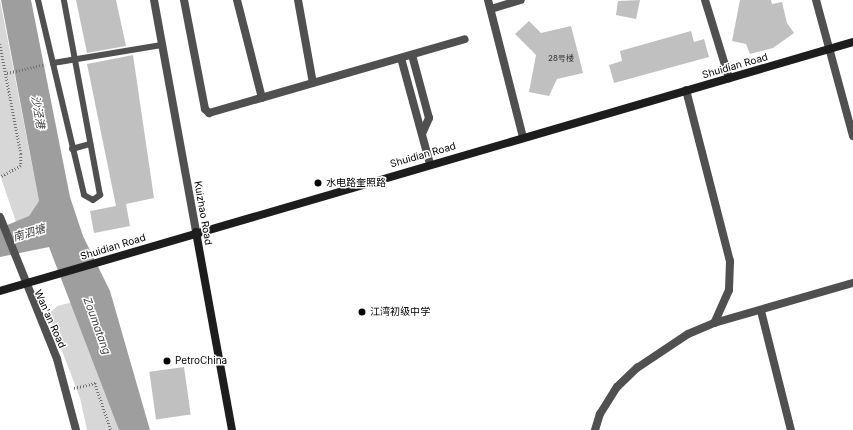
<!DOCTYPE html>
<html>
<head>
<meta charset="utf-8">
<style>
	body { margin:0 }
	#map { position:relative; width:853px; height:430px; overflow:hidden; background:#fff; font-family:Inter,"Noto Sans SC",sans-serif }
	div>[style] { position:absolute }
	.green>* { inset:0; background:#d7d7d7 }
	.water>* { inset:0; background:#9e9e9e }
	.building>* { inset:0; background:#c0c0c0; transform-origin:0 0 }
	.path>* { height:2.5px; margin-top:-1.25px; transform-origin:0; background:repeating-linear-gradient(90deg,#727272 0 1px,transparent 0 3px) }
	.service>* { height:6px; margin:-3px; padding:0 3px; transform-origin:3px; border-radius:3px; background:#505050 }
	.minor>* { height:8px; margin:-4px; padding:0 4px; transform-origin:4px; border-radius:4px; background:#505050 }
	.tertiary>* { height:8px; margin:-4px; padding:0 4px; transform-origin:4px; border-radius:4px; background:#505050 }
	.secondary>* { height:8px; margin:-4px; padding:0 4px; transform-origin:4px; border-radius:4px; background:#1d1d1d }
	.dots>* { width:11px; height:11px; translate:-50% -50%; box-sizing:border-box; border:2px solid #fff; border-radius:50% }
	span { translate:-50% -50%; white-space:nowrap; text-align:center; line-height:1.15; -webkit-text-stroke:3px #fff; paint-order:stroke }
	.number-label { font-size:8px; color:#303030 }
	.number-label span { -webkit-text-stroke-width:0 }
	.street-label { font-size:10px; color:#000 }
	.poi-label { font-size:10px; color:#000 }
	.left { translate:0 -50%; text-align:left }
	.water-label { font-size:11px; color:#3f3f3f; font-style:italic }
</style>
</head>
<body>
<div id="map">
	<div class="green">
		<i style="clip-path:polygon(0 0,39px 201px,29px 216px,16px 222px,0 175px)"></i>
		<i style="clip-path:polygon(73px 302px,105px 387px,119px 430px,87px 430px,80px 398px,52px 325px,51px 312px,57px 306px)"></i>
	</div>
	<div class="water">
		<i style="clip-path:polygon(1px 0,31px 0,70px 197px,83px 236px,110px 291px,150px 430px,119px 430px,49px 247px,0 257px,0 228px,29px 216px,39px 201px)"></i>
	</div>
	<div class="building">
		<i style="clip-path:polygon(76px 0,116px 0,126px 46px,87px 53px)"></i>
		<i style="clip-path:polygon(640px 0,636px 19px,616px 15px,618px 1px)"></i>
		<i style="clip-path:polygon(740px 0,771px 0,772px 4px,782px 2px,787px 23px,794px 33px,773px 48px,750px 54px,746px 44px,732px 41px)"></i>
		<i style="clip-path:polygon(529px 21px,541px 33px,571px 26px,578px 53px,583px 73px,557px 79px,549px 96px,529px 92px,536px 55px,515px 34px)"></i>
		<i style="clip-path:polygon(691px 31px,694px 42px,704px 39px,709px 57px,614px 83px,609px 65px,622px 61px,620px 51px)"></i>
		<i style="clip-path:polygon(133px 55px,154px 198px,126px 204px,130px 226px,94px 233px,90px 211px,116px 206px,87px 64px)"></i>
		<i style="left:184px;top:367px;width:48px;height:35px;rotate:82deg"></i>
	</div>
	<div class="path">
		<i style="left:0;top:44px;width:112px;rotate:79.2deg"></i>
		<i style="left:21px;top:154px;width:12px;rotate:90deg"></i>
		<i style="left:21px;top:166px;width:24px;rotate:152deg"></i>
		<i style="left:7px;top:73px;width:39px;rotate:-13deg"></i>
		<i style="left:74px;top:388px;width:22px;rotate:-13deg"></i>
		<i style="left:95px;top:383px;width:50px;rotate:71.2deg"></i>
	</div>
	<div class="service">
		<i style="left:38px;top:0;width:200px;rotate:76.7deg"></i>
		<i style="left:84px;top:195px;width:10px;rotate:29deg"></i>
		<i style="left:93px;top:200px;width:9px;rotate:-36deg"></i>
		<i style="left:100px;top:195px;width:198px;rotate:-100.5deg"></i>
		<i style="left:53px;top:63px;width:110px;rotate:-9.4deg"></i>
		<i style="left:72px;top:149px;width:19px;rotate:-16deg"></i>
	</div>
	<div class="minor">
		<i style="left:184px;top:0;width:111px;rotate:79.1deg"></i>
		<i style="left:205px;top:109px;width:6px;rotate:45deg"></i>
		<i style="left:209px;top:113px;width:266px;rotate:-16.1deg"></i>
		<i style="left:237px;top:0;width:101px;rotate:75.7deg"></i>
		<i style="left:298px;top:0;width:84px;rotate:79.8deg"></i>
		<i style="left:488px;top:0;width:141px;rotate:75.7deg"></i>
		<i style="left:705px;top:0;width:82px;rotate:72.9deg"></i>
		<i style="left:491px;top:9px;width:31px;rotate:-17deg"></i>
		<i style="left:412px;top:55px;width:65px;rotate:74.9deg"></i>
		<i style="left:429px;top:118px;width:17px;rotate:114deg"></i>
		<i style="left:401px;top:58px;width:110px;rotate:74.7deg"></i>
		<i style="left:686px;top:90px;width:177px;rotate:75.6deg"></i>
		<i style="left:730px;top:261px;width:29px;rotate:92deg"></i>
		<i style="left:729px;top:290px;width:36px;rotate:114deg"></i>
		<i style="left:0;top:217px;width:153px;rotate:68.1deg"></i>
		<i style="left:57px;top:359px;width:73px;rotate:75deg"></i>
		<i style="left:761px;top:311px;width:123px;rotate:75.9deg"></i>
		<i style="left:595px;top:430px;width:17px;rotate:-73deg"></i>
		<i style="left:600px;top:414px;width:32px;rotate:-58deg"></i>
		<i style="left:617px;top:387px;width:28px;rotate:-44deg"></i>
		<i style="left:637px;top:368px;width:61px;rotate:-33.7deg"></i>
		<i style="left:688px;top:334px;width:28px;rotate:-23deg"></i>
		<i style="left:714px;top:323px;width:145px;rotate:-16.1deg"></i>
	</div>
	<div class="tertiary">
		<i style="left:154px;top:0;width:236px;rotate:79.7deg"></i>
		<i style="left:816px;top:0;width:141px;rotate:74.8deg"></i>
	</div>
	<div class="secondary">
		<i style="left:196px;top:232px;width:201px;rotate:79.7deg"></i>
		<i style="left:0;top:291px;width:889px;rotate:-16.27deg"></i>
	</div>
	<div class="dots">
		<i style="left:318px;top:183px;background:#000"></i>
		<i style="left:362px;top:312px;background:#000"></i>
		<i style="left:167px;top:361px;background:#000"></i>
	</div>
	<div class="number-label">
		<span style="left:561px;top:59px">28号楼</span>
	</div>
	<div class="street-label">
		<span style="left:735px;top:66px;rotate:-16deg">Shuidian Road</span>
		<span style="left:423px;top:155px;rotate:-16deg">Shuidian Road</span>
		<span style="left:203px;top:213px;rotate:80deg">Kuizhao Road</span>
		<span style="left:113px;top:247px;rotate:-17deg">Shuidian Road</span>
		<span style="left:50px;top:319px;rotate:66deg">Wan'an Road</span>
	</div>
	<div class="poi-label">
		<span class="left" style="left:326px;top:183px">水电路奎照路</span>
		<span class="left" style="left:370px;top:312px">江湾初级中学</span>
		<span class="left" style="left:175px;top:361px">PetroChina</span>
	</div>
	<div class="water-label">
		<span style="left:38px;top:112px;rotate:80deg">沙泾港</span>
		<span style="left:29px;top:233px;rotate:-17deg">南泗塘</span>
		<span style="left:97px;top:326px;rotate:70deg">Zoumatang</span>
	</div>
</div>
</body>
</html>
